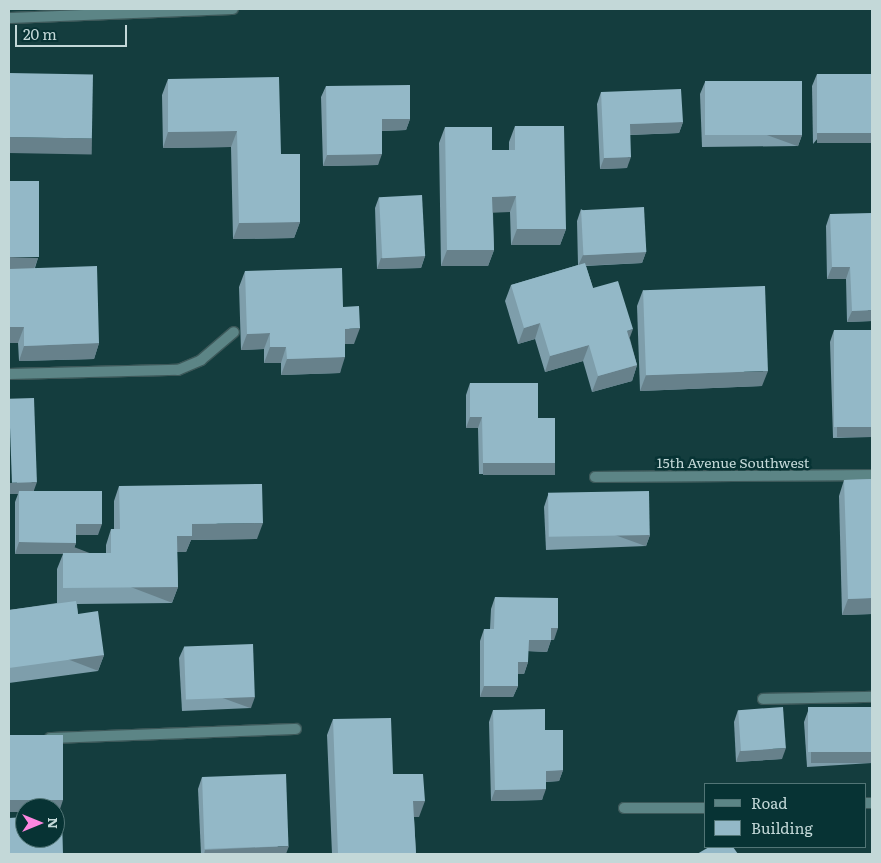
<!DOCTYPE html>
<html>
<head>
<meta charset="utf-8">
<style>
	body { margin:0 }
	#map { position:relative; width:881px; height:863px; overflow:hidden; background:#143d3e; font-family:Literata,serif }
	div>[style] { position:absolute }
	.roads { filter:drop-shadow(1px 0 #3d595a) drop-shadow(-1px 0 #3d595a) drop-shadow(0 1px #3d595a) drop-shadow(0 -1px #3d595a) }
	.service>* { height:10px; margin:-5px; padding:0 5px; transform-origin:5px; border-radius:5px; background:#5c8586 }
	.minor>* { height:10px; margin:-5px; padding:0 5px; transform-origin:5px; border-radius:5px; background:#5c8586 }
	.wall>* { inset:0; background:#7e9eab }
	.shaded-wall>* { inset:0; background:#67818b; transform-origin:0 0 }
	.building>* { inset:0; background:#93b8c7; transform-origin:0 0 }
	span { translate:-50% -50%; white-space:nowrap; text-align:center; line-height:1.15; -webkit-text-stroke:5px #073334; paint-order:stroke }
	.street-label { font-size:14px; color:#c3d8d8 }
	.frame { position:absolute; inset:0; border:10px solid #c3d8d8; pointer-events:none }
	.legend { position:absolute; left:704px; top:783px; width:162px; height:65px; box-sizing:border-box; background:#073334; border:1px solid #527576; margin:0; padding:6px 9px; list-style:none; font-size:15px; color:#c3d8d8 }
	.legend li { display:flex; align-items:center; gap:10px; height:25px }
	.legend b { width:25px; border:1px solid #527576 }
	.north { position:absolute; left:15px; top:798px; width:50px; height:50px; box-sizing:border-box; background:#073334; border:1px solid #527576; border-radius:50%; rotate:90deg; font-size:14px; font-weight:700; line-height:20px; text-align:center; color:#c3d8d8 }
	.north::after { content:''; display:block; margin:auto; width:18px; height:22px; background:#fe86e0; clip-path:polygon(50% 0,100% 100%,50% 72%,0 100%) }
	.scale { position:absolute; left:15px; top:25px; width:112px; height:22px; box-sizing:border-box; border:2px solid #c3d8d8; border-top:0; padding-left:6px; font-size:15px; line-height:18px; white-space:nowrap; color:#c3d8d8; -webkit-text-stroke:4px #073334; paint-order:stroke }
</style>
</head>
<body>
<div id="map">
	<div class="roads">
		<div class="service">
			<i style="left:9px;top:374px;width:169px;rotate:-1.4deg"></i>
			<i style="left:178px;top:370px;width:25px;rotate:-23deg"></i>
			<i style="left:201px;top:360px;width:43px;rotate:-40.3deg"></i>
			<i style="left:763px;top:699px;width:109px;rotate:-1.1deg"></i>
			<i style="left:50px;top:738px;width:246px;rotate:-2.1deg"></i>
			<i style="left:865px;top:803px;width:7px"></i>
			<i style="left:624px;top:808px;width:81px"></i>
		</div>
		<div class="minor">
			<i style="left:9px;top:18px;width:224px;rotate:-2.3deg"></i>
			<i style="left:595px;top:477px;width:277px;rotate:-0.4deg"></i>
		</div>
	</div>
	<div class="wall">
		<i style="clip-path:polygon(817px 74px,872px 74px,813px 144px,812px 86px)"></i>
		<i style="clip-path:polygon(168px 79px,281px 154px,300px 222px,294px 238px,233px 239px,231px 147px,163px 148px,162px 95px)"></i>
		<i style="clip-path:polygon(705px 82px,802px 135px,798px 146px,702px 147px,700px 94px)"></i>
		<i style="clip-path:polygon(326px 86px,410px 119px,406px 130px,382px 131px,378px 165px,323px 166px,321px 97px)"></i>
		<i style="clip-path:polygon(601px 92px,683px 122px,679px 133px,630px 135px,627px 168px,600px 169px,597px 104px)"></i>
		<i style="clip-path:polygon(515px 126px,566px 229px,560px 245px,511px 245px,510px 212px,493px 212px,494px 250px,488px 266px,441px 266px,439px 143px,445px 127px,492px 150px,509px 150px,509px 142px)"></i>
		<i style="clip-path:polygon(379px 197px,425px 256px,421px 268px,377px 269px,375px 208px)"></i>
		<i style="clip-path:polygon(581px 209px,646px 252px,642px 263px,586px 266px,593px 288px,630px 339px,637px 365px,632px 381px,592px 392px,583px 361px,545px 372px,535px 339px,518px 344px,505px 301px,511px 285px,578px 265px,577px 221px)"></i>
		<i style="clip-path:polygon(830px 214px,872px 321px,847px 322px,846px 279px,827px 279px,826px 226px)"></i>
		<i style="clip-path:polygon(38px 258px,35px 268px,99px 343px,94px 359px,19px 361px,14px 269px)"></i>
		<i style="clip-path:polygon(245px 271px,343px 307px,354px 344px,345px 344px,340px 373px,281px 375px,281px 363px,264px 363px,264px 349px,241px 350px,239px 287px)"></i>
		<i style="clip-path:polygon(643px 290px,762px 386px,640px 391px,637px 306px)"></i>
		<i style="clip-path:polygon(834px 330px,872px 437px,833px 438px,830px 342px)"></i>
		<i style="clip-path:polygon(470px 383px,538px 418px,551px 474px,479px 474px,478px 428px,466px 428px,466px 395px)"></i>
		<i style="clip-path:polygon(9px 399px,34px 491px,98px 535px,76px 535px,76px 543px,72px 553px,106px 553px,106px 545px,111px 529px,114px 529px,114px 501px,119px 486px,257px 539px,191px 540px,186px 552px,177px 552px,178px 587px,172px 603px,77px 604px,78px 614px,104px 655px,98px 671px,9px 683px,9px 610px,57px 603px,57px 569px,63px 554px,15px 554px,15px 502px,18px 494px)"></i>
		<i style="clip-path:polygon(872px 479px,872px 614px,842px 615px,839px 496px,844px 480px)"></i>
		<i style="clip-path:polygon(548px 495px,650px 535px,646px 546px,546px 550px,544px 507px)"></i>
		<i style="clip-path:polygon(495px 597px,554px 640px,551px 640px,547px 652px,528px 651px,528px 662px,524px 674px,518px 674px,518px 686px,513px 697px,480px 697px,480px 641px,484px 629px,490px 629px,491px 609px)"></i>
		<i style="clip-path:polygon(184px 647px,251px 708px,182px 711px,179px 658px)"></i>
		<i style="clip-path:polygon(872px 707px,872px 763px,807px 767px,804px 722px,808px 711px)"></i>
		<i style="clip-path:polygon(493px 710px,545px 730px,563px 770px,559px 781px,546px 782px,542px 800px,491px 801px,489px 722px)"></i>
		<i style="clip-path:polygon(738px 710px,782px 759px,736px 762px,734px 722px)"></i>
		<i style="clip-path:polygon(333px 719px,393px 774px,419px 817px,414px 817px,416px 854px,332px 854px,327px 735px)"></i>
		<i style="clip-path:polygon(202px 777px,286px 854px,201px 854px,198px 789px)"></i>
	</div>
	<div class="shaded-wall">
		<i style="clip-path:polygon(382px 119px,410px 119px,406px 130px,378px 131px)"></i>
		<i style="clip-path:polygon(683px 122px,679px 133px,625px 135px,630px 124px)"></i>
		<i style="clip-path:polygon(237px 131px,231px 147px,163px 148px,168px 132px)"></i>
		<i style="left:872px;top:132px;width:11px;height:55px;rotate:90deg"></i>
		<i style="left:802px;top:135px;width:12px;height:96px;rotate:110deg"></i>
		<i style="left:9px;top:137px;width:83px;height:16px;rotate:1deg"></i>
		<i style="clip-path:polygon(382px 154px,378px 165px,323px 166px,327px 155px)"></i>
		<i style="clip-path:polygon(631px 157px,627px 168px,600px 169px,604px 158px)"></i>
		<i style="clip-path:polygon(516px 196px,510px 212px,487px 213px,492px 197px)"></i>
		<i style="clip-path:polygon(300px 222px,294px 238px,233px 239px,239px 223px)"></i>
		<i style="clip-path:polygon(517px 229px,566px 229px,560px 245px,511px 245px)"></i>
		<i style="clip-path:polygon(447px 250px,494px 250px,488px 266px,441px 266px)"></i>
		<i style="clip-path:polygon(646px 252px,642px 263px,578px 266px,583px 255px)"></i>
		<i style="clip-path:polygon(425px 256px,421px 268px,377px 269px,381px 258px)"></i>
		<i style="clip-path:polygon(9px 257px,38px 258px,34px 269px,9px 269px)"></i>
		<i style="clip-path:polygon(832px 267px,850px 267px,846px 279px,827px 279px)"></i>
		<i style="clip-path:polygon(872px 310px,872px 321px,847px 322px,852px 311px)"></i>
		<i style="clip-path:polygon(540px 323px,535px 339px,518px 344px,524px 328px)"></i>
		<i style="clip-path:polygon(9px 327px,24px 327px,18px 343px,9px 343px)"></i>
		<i style="clip-path:polygon(360px 328px,354px 344px,339px 344px,345px 329px)"></i>
		<i style="clip-path:polygon(633px 329px,627px 345px,627px 331px)"></i>
		<i style="clip-path:polygon(270px 333px,264px 349px,241px 350px,247px 334px)"></i>
		<i style="clip-path:polygon(99px 343px,94px 359px,19px 361px,24px 346px)"></i>
		<i style="clip-path:polygon(589px 345px,583px 361px,545px 372px,550px 356px)"></i>
		<i style="clip-path:polygon(270px 347px,286px 347px,281px 363px,264px 363px)"></i>
		<i style="clip-path:polygon(345px 357px,340px 373px,281px 375px,287px 359px)"></i>
		<i style="clip-path:polygon(637px 365px,632px 381px,592px 392px,598px 376px)"></i>
		<i style="clip-path:polygon(768px 371px,762px 386px,640px 391px,646px 375px)"></i>
		<i style="clip-path:polygon(470px 417px,482px 417px,478px 428px,466px 428px)"></i>
		<i style="left:872px;top:426px;width:11px;height:35px;rotate:90deg"></i>
		<i style="left:483px;top:463px;width:72px;height:12px"></i>
		<i style="clip-path:polygon(37px 482px,33px 493px,19px 491px,18px 494px,9px 494px,9px 483px)"></i>
		<i style="clip-path:polygon(263px 523px,257px 539px,191px 540px,186px 552px,171px 552px,177px 536px,192px 524px)"></i>
		<i style="clip-path:polygon(76px 524px,102px 524px,98px 535px,72px 535px)"></i>
		<i style="left:650px;top:535px;width:12px;height:100px;rotate:110deg"></i>
		<i style="clip-path:polygon(19px 542px,76px 543px,72px 554px,15px 554px)"></i>
		<i style="left:178px;top:587px;width:17px;height:115px;rotate:111deg"></i>
		<i style="clip-path:polygon(872px 598px,872px 614px,842px 615px,848px 599px)"></i>
		<i style="clip-path:polygon(551px 628px,558px 628px,554px 640px,547px 639px)"></i>
		<i style="clip-path:polygon(529px 640px,551px 640px,547px 652px,525px 651px)"></i>
		<i style="left:104px;top:655px;width:17px;height:96px;rotate:111deg"></i>
		<i style="clip-path:polygon(518px 662px,528px 662px,524px 674px,513px 674px)"></i>
		<i style="clip-path:polygon(484px 686px,518px 686px,513px 697px,480px 697px)"></i>
		<i style="left:255px;top:697px;width:12px;height:69px;rotate:110deg"></i>
		<i style="clip-path:polygon(786px 748px,782px 759px,736px 762px,740px 751px)"></i>
		<i style="left:872px;top:752px;width:11px;height:61px;rotate:90deg"></i>
		<i style="clip-path:polygon(563px 770px,559px 781px,542px 782px,546px 771px)"></i>
		<i style="clip-path:polygon(546px 789px,542px 800px,491px 801px,495px 790px)"></i>
		<i style="clip-path:polygon(9px 800px,63px 800px,59px 812px,55px 812px,55px 808px,25px 808px,25px 812px,9px 812px)"></i>
		<i style="clip-path:polygon(413px 801px,425px 801px,419px 817px,408px 817px)"></i>
		<i style="clip-path:polygon(289px 846px,286px 854px,204px 854px,205px 850px)"></i>
	</div>
	<div class="building">
		<i style="left:9px;top:73px;width:84px;height:64px;rotate:1deg"></i>
		<i style="left:817px;top:74px;width:55px;height:59px"></i>
		<i style="clip-path:polygon(279px 77px,281px 154px,300px 154px,300px 222px,239px 223px,237px 131px,168px 132px,168px 79px)"></i>
		<i style="left:802px;top:81px;width:54px;height:97px;rotate:90deg"></i>
		<i style="clip-path:polygon(410px 85px,410px 119px,382px 119px,382px 154px,327px 155px,326px 86px)"></i>
		<i style="clip-path:polygon(681px 89px,683px 122px,630px 124px,631px 157px,604px 158px,601px 92px)"></i>
		<i style="clip-path:polygon(515px 126px,564px 126px,566px 229px,517px 229px,516px 196px,492px 197px,494px 250px,447px 250px,445px 127px,492px 127px,492px 150px,515px 150px)"></i>
		<i style="left:9px;top:181px;width:30px;height:76px"></i>
		<i style="left:422px;top:195px;width:61px;height:43px;rotate:87deg"></i>
		<i style="left:644px;top:207px;width:45px;height:63px;rotate:87deg"></i>
		<i style="clip-path:polygon(872px 213px,872px 310px,852px 311px,850px 267px,832px 267px,830px 214px)"></i>
		<i style="clip-path:polygon(585px 263px,593px 288px,618px 281px,633px 329px,627px 331px,637px 365px,598px 376px,589px 345px,550px 356px,540px 323px,524px 328px,511px 285px)"></i>
		<i style="clip-path:polygon(97px 266px,99px 343px,24px 346px,24px 327px,9px 327px,9px 269px)"></i>
		<i style="clip-path:polygon(342px 268px,343px 307px,359px 306px,360px 328px,345px 329px,345px 357px,287px 359px,286px 347px,270px 347px,270px 333px,247px 334px,245px 271px)"></i>
		<i style="left:765px;top:286px;width:85px;height:122px;rotate:88deg"></i>
		<i style="left:834px;top:330px;width:38px;height:97px"></i>
		<i style="clip-path:polygon(470px 383px,538px 383px,538px 418px,555px 418px,555px 463px,483px 463px,482px 417px,470px 417px)"></i>
		<i style="left:34px;top:398px;width:84px;height:25px;rotate:88deg"></i>
		<i style="clip-path:polygon(872px 479px,872px 598px,848px 599px,844px 480px)"></i>
		<i style="clip-path:polygon(262px 484px,263px 523px,192px 524px,192px 536px,177px 536px,178px 587px,63px 588px,63px 553px,111px 553px,111px 529px,120px 529px,119px 486px)"></i>
		<i style="clip-path:polygon(19px 491px,102px 491px,102px 524px,76px 524px,76px 543px,19px 542px)"></i>
		<i style="left:649px;top:491px;width:44px;height:101px;rotate:89deg"></i>
		<i style="clip-path:polygon(495px 597px,558px 598px,558px 628px,551px 628px,551px 640px,529px 640px,528px 662px,518px 662px,518px 686px,484px 686px,484px 629px,494px 629px)"></i>
		<i style="clip-path:polygon(76px 601px,78px 614px,98px 611px,104px 655px,9px 668px,9px 610px)"></i>
		<i style="left:253px;top:644px;width:53px;height:69px;rotate:88deg"></i>
		<i style="left:783px;top:707px;width:41px;height:45px;rotate:86deg"></i>
		<i style="left:872px;top:707px;width:45px;height:64px;rotate:90deg"></i>
		<i style="clip-path:polygon(545px 709px,545px 730px,563px 730px,563px 770px,546px 771px,546px 789px,495px 790px,493px 710px)"></i>
		<i style="clip-path:polygon(391px 718px,393px 774px,423px 774px,425px 801px,413px 801px,416px 854px,338px 854px,333px 719px)"></i>
		<i style="left:9px;top:735px;width:54px;height:65px"></i>
		<i style="left:286px;top:774px;width:72px;height:84px;rotate:88deg"></i>
		<i style="clip-path:polygon(25px 817px,25px 838px,55px 838px,55px 817px,62px 817px,63px 854px,9px 854px,9px 818px)"></i>
		<i style="clip-path:polygon(709px 847px,733px 847px,738px 854px,697px 854px)"></i>
	</div>
	<div class="street-label">
		<span style="left:733px;top:462px">15th Avenue Southwest</span>
	</div>
	<div class="frame"></div>
	<ul class="legend">
	<li><b style="height:6px;background:#5c8586"></b>Road</li>
	<li><b style="height:14px;background:#93b8c7"></b>Building</li>
	</ul>
	<div class="north">N</div>
	<div class="scale">20 m</div>
</div>
</body>
</html>
